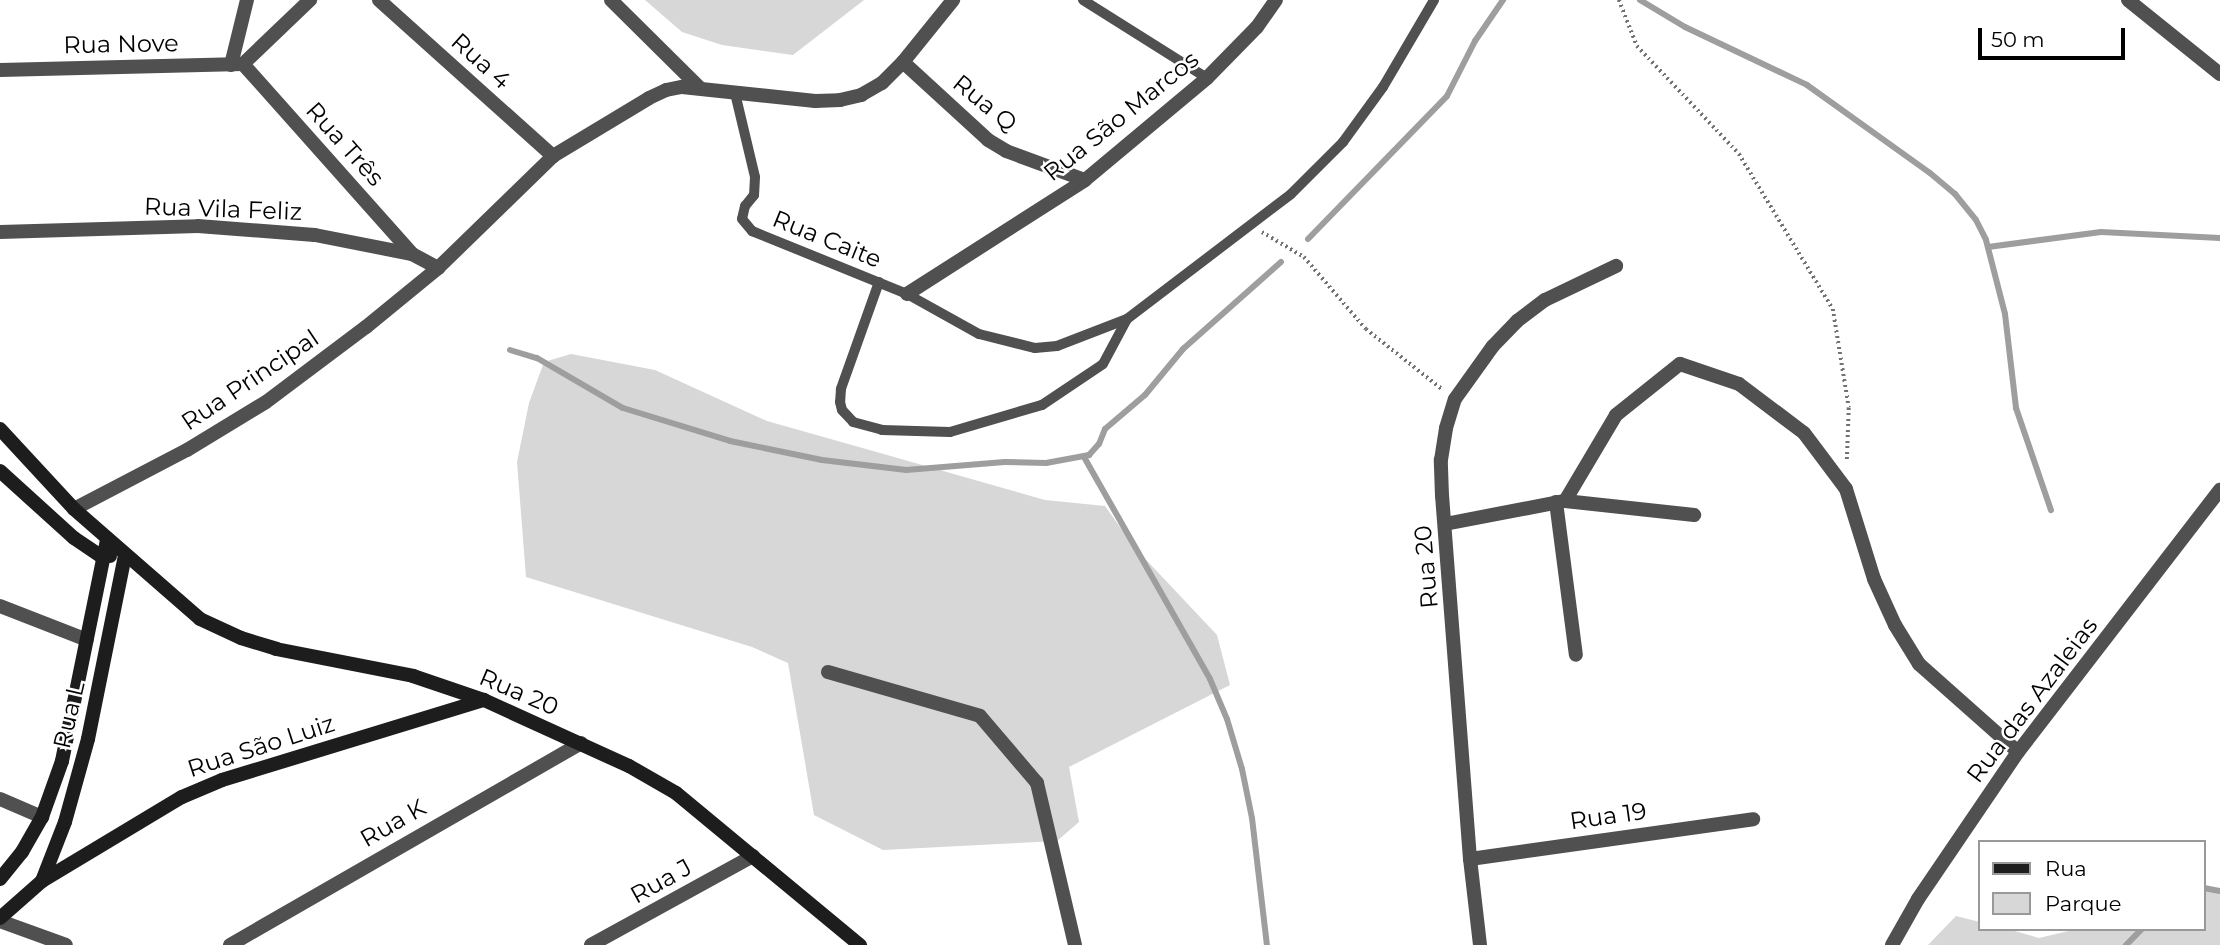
<!DOCTYPE html>
<html>
<head>
<meta charset="utf-8">
<style>
	body { margin:0 }
	#map { position:relative; width:2220px; height:945px; overflow:hidden; background:#fff; font-family:Montserrat,sans-serif }
	div>[style] { position:absolute }
	.green>* { inset:0; background:#d7d7d7 }
	.stream>* { height:6px; margin:-3px; padding:0 3px; transform-origin:3px; border-radius:3px; background:#9e9e9e }
	.path>* { height:3.5px; margin-top:-1.75px; transform-origin:0; background:repeating-linear-gradient(90deg,#727272 0 2px,transparent 0 5.5px) }
	.lane>* { height:10px; margin:-5px; padding:0 5px; transform-origin:5px; border-radius:5px; background:#505050 }
	.street>* { height:14px; margin:-7px; padding:0 7px; transform-origin:7px; border-radius:7px; background:#505050 }
	.secondary>* { height:14px; margin:-7px; padding:0 7px; transform-origin:7px; border-radius:7px; background:#1d1d1d }
	span { translate:-50% -50%; white-space:nowrap; text-align:center; line-height:1.15; -webkit-text-stroke:5px #fff; paint-order:stroke }
	.street-label { font-size:24px; color:#000 }
	.legend { position:absolute; left:1978px; top:840px; width:228px; height:91px; box-sizing:border-box; background:#fff; border:2px solid #999; margin:0; padding:9px 12px; list-style:none; font-size:21px; color:#000 }
	.legend li { display:flex; align-items:center; gap:14px; height:35px }
	.legend b { width:35px; border:2px solid #999 }
	.scale { position:absolute; left:1978px; top:28px; width:147px; height:32px; box-sizing:border-box; border:4px solid #000; border-top:0; padding-left:9px; font-size:21px; line-height:24px; white-space:nowrap; color:#000; -webkit-text-stroke:5px #fff; paint-order:stroke }
</style>
</head>
<body>
<div id="map">
	<div class="green">
		<i style="clip-path:polygon(645px 0,864px 0,793px 55px,722px 45px,682px 32px)"></i>
		<i style="clip-path:polygon(571px 354px,655px 370px,767px 421px,873px 451px,1045px 500px,1105px 506px,1135px 548px,1217px 635px,1230px 685px,1069px 767px,1079px 822px,1057px 841px,883px 850px,814px 815px,788px 663px,752px 647px,526px 577px,517px 462px,529px 403px,544px 362px)"></i>
		<i style="clip-path:polygon(2204px 887px,2220px 890px,2220px 945px,1928px 945px,1956px 916px,1980px 922px,1980px 929px,2008px 929px,2039px 938px,2077px 929px,2204px 929px)"></i>
	</div>
	<div class="stream">
		<i style="left:1640px;top:0;width:52px;rotate:31deg"></i>
		<i style="left:1685px;top:27px;width:135px;rotate:25.4deg"></i>
		<i style="left:1807px;top:85px;width:151px;rotate:35.6deg"></i>
		<i style="left:1930px;top:173px;width:33px;rotate:40deg"></i>
		<i style="left:1955px;top:194px;width:33px;rotate:51deg"></i>
		<i style="left:1976px;top:220px;width:22px;rotate:63deg"></i>
		<i style="left:1986px;top:240px;width:76px;rotate:75.6deg"></i>
		<i style="left:2005px;top:314px;width:95px;rotate:83.3deg"></i>
		<i style="left:2016px;top:408px;width:108px;rotate:71.1deg"></i>
		<i style="left:1308px;top:239px;width:199px;rotate:-45.8deg"></i>
		<i style="left:1447px;top:96px;width:62px;rotate:-63deg"></i>
		<i style="left:1475px;top:41px;width:50px;rotate:-55.7deg"></i>
		<i style="left:1988px;top:247px;width:114px;rotate:-7.6deg"></i>
		<i style="left:2101px;top:232px;width:119px;rotate:2.9deg"></i>
		<i style="left:510px;top:350px;width:28px;rotate:17deg"></i>
		<i style="left:537px;top:358px;width:99px;rotate:30.2deg"></i>
		<i style="left:623px;top:408px;width:112px;rotate:17.1deg"></i>
		<i style="left:730px;top:441px;width:94px;rotate:11.7deg"></i>
		<i style="left:822px;top:460px;width:85px;rotate:6.8deg"></i>
		<i style="left:906px;top:470px;width:99px;rotate:-4.6deg"></i>
		<i style="left:1005px;top:462px;width:41px;rotate:1.4deg"></i>
		<i style="left:1046px;top:463px;width:44px;rotate:-10.5deg"></i>
		<i style="left:1089px;top:455px;width:15px;rotate:-48deg"></i>
		<i style="left:1099px;top:444px;width:16px;rotate:-68deg"></i>
		<i style="left:1105px;top:429px;width:52px;rotate:-40.4deg"></i>
		<i style="left:1145px;top:395px;width:60px;rotate:-50.4deg"></i>
		<i style="left:1183px;top:349px;width:131px;rotate:-41.6deg"></i>
		<i style="left:1084px;top:457px;width:255px;rotate:60.4deg"></i>
		<i style="left:1210px;top:679px;width:43px;rotate:67deg"></i>
		<i style="left:1227px;top:719px;width:52px;rotate:73.3deg"></i>
		<i style="left:1242px;top:769px;width:50px;rotate:78.5deg"></i>
		<i style="left:1252px;top:818px;width:128px;rotate:83.3deg"></i>
		<i style="left:2204px;top:888px;width:16px;rotate:11deg"></i>
		<i style="left:2126px;top:945px;width:23px;rotate:-45deg"></i>
	</div>
	<div class="path">
		<i style="left:1619px;top:0;width:49px;rotate:68.6deg"></i>
		<i style="left:1637px;top:46px;width:149px;rotate:46.6deg"></i>
		<i style="left:1739px;top:154px;width:181px;rotate:58.8deg"></i>
		<i style="left:1833px;top:309px;width:100px;rotate:80.8deg"></i>
		<i style="left:1849px;top:408px;width:54px;rotate:92.1deg"></i>
		<i style="left:1262px;top:232px;width:49px;rotate:30.8deg"></i>
		<i style="left:1304px;top:257px;width:95px;rotate:49.3deg"></i>
		<i style="left:1366px;top:329px;width:97px;rotate:38.3deg"></i>
	</div>
	<div class="lane">
		<i style="left:1083px;top:0;width:146px;rotate:32.2deg"></i>
		<i style="left:735px;top:93px;width:86px;rotate:76.6deg"></i>
		<i style="left:755px;top:177px;width:18px;rotate:93deg"></i>
		<i style="left:754px;top:195px;width:14px;rotate:129deg"></i>
		<i style="left:745px;top:206px;width:13px;rotate:103deg"></i>
		<i style="left:742px;top:219px;width:16px;rotate:50deg"></i>
		<i style="left:752px;top:231px;width:167px;rotate:22.1deg"></i>
		<i style="left:907px;top:294px;width:82px;rotate:29.1deg"></i>
		<i style="left:979px;top:334px;width:58px;rotate:14deg"></i>
		<i style="left:1035px;top:348px;width:22px;rotate:-5deg"></i>
		<i style="left:1057px;top:346px;width:75px;rotate:-21.1deg"></i>
		<i style="left:1127px;top:319px;width:206px;rotate:-37.3deg"></i>
		<i style="left:1291px;top:194px;width:74px;rotate:-45deg"></i>
		<i style="left:1343px;top:142px;width:68px;rotate:-54deg"></i>
		<i style="left:1383px;top:87px;width:101px;rotate:-59.6deg"></i>
		<i style="left:879px;top:282px;width:114px;rotate:109.6deg"></i>
		<i style="left:841px;top:389px;width:13px;rotate:94deg"></i>
		<i style="left:840px;top:402px;width:8px;rotate:76deg"></i>
		<i style="left:842px;top:410px;width:16px;rotate:47deg"></i>
		<i style="left:853px;top:422px;width:30px;rotate:15deg"></i>
		<i style="left:882px;top:430px;width:68px;rotate:1.7deg"></i>
		<i style="left:950px;top:432px;width:96px;rotate:-16.4deg"></i>
		<i style="left:1042px;top:405px;width:73px;rotate:-33.9deg"></i>
		<i style="left:1103px;top:364px;width:51px;rotate:-61.9deg"></i>
	</div>
	<div class="street">
		<i style="left:379px;top:0;width:234px;rotate:41.9deg"></i>
		<i style="left:611px;top:0;width:125px;rotate:44.7deg"></i>
		<i style="left:2128px;top:0;width:118px;rotate:38.8deg"></i>
		<i style="left:903px;top:62px;width:115px;rotate:42.5deg"></i>
		<i style="left:988px;top:140px;width:21px;rotate:31deg"></i>
		<i style="left:1006px;top:151px;width:84px;rotate:20.2deg"></i>
		<i style="left:243px;top:64px;width:254px;rotate:48.3deg"></i>
		<i style="left:243px;top:64px;width:93px;rotate:-43.7deg"></i>
		<i style="left:231px;top:65px;width:67px;rotate:-76.2deg"></i>
		<i style="left:0;top:70px;width:243px;rotate:-1.4deg"></i>
		<i style="left:0;top:232px;width:198px;rotate:-1.7deg"></i>
		<i style="left:198px;top:226px;width:117px;rotate:4.4deg"></i>
		<i style="left:315px;top:235px;width:99px;rotate:11.1deg"></i>
		<i style="left:412px;top:254px;width:30px;rotate:28deg"></i>
		<i style="left:907px;top:294px;width:211px;rotate:-32.6deg"></i>
		<i style="left:1085px;top:180px;width:159px;rotate:-39.9deg"></i>
		<i style="left:1207px;top:78px;width:71px;rotate:-45.6deg"></i>
		<i style="left:1257px;top:27px;width:33px;rotate:-55deg"></i>
		<i style="left:1565px;top:501px;width:100px;rotate:-59.3deg"></i>
		<i style="left:1616px;top:415px;width:82px;rotate:-38.6deg"></i>
		<i style="left:1680px;top:364px;width:62px;rotate:18.7deg"></i>
		<i style="left:1739px;top:384px;width:81px;rotate:37deg"></i>
		<i style="left:1804px;top:433px;width:70px;rotate:53.1deg"></i>
		<i style="left:1846px;top:489px;width:94px;rotate:72.7deg"></i>
		<i style="left:1874px;top:579px;width:51px;rotate:65.5deg"></i>
		<i style="left:1895px;top:625px;width:46px;rotate:58.4deg"></i>
		<i style="left:1919px;top:664px;width:132px;rotate:41.6deg"></i>
		<i style="left:1556px;top:502px;width:154px;rotate:82.6deg"></i>
		<i style="left:74px;top:509px;width:127px;rotate:-27.6deg"></i>
		<i style="left:187px;top:450px;width:92px;rotate:-31.3deg"></i>
		<i style="left:266px;top:402px;width:125px;rotate:-36.9deg"></i>
		<i style="left:366px;top:327px;width:93px;rotate:-39.3deg"></i>
		<i style="left:438px;top:268px;width:161px;rotate:-44.2deg"></i>
		<i style="left:553px;top:156px;width:112px;rotate:-31.1deg"></i>
		<i style="left:649px;top:98px;width:19px;rotate:-25deg"></i>
		<i style="left:666px;top:90px;width:16px;rotate:-11deg"></i>
		<i style="left:682px;top:87px;width:134px;rotate:6deg"></i>
		<i style="left:815px;top:101px;width:25px;rotate:-2deg"></i>
		<i style="left:840px;top:100px;width:22px;rotate:-13deg"></i>
		<i style="left:861px;top:95px;width:24px;rotate:-30deg"></i>
		<i style="left:882px;top:83px;width:30px;rotate:-45deg"></i>
		<i style="left:903px;top:62px;width:80px;rotate:-51.1deg"></i>
		<i style="left:1445px;top:524px;width:122px;rotate:-10.9deg"></i>
		<i style="left:1565px;top:501px;width:130px;rotate:6.2deg"></i>
		<i style="left:0;top:606px;width:93px;rotate:21.3deg"></i>
		<i style="left:828px;top:672px;width:158px;rotate:16.1deg"></i>
		<i style="left:980px;top:716px;width:88px;rotate:49.6deg"></i>
		<i style="left:1037px;top:783px;width:166px;rotate:76.8deg"></i>
		<i style="left:0;top:799px;width:46px;rotate:23.2deg"></i>
		<i style="left:1470px;top:859px;width:286px;rotate:-8deg"></i>
		<i style="left:0;top:921px;width:70px;rotate:20deg"></i>
		<i style="left:230px;top:945px;width:405px;rotate:-29.9deg"></i>
		<i style="left:591px;top:945px;width:185px;rotate:-28.8deg"></i>
		<i style="left:1480px;top:945px;width:87px;rotate:-96.6deg"></i>
		<i style="left:1470px;top:859px;width:364px;rotate:-94.4deg"></i>
		<i style="left:1442px;top:496px;width:36px;rotate:-92deg"></i>
		<i style="left:1441px;top:460px;width:32px;rotate:-81deg"></i>
		<i style="left:1446px;top:428px;width:30px;rotate:-73deg"></i>
		<i style="left:1455px;top:399px;width:65px;rotate:-54.4deg"></i>
		<i style="left:1493px;top:346px;width:35px;rotate:-46deg"></i>
		<i style="left:1517px;top:321px;width:35px;rotate:-37deg"></i>
		<i style="left:1545px;top:300px;width:79px;rotate:-25.6deg"></i>
		<i style="left:1892px;top:945px;width:53px;rotate:-60.5deg"></i>
		<i style="left:1918px;top:899px;width:178px;rotate:-55.8deg"></i>
		<i style="left:2018px;top:752px;width:331px;rotate:-52.4deg"></i>
	</div>
	<div class="secondary">
		<i style="left:0;top:429px;width:109px;rotate:47.2deg"></i>
		<i style="left:74px;top:509px;width:167px;rotate:41.1deg"></i>
		<i style="left:200px;top:619px;width:45px;rotate:24.9deg"></i>
		<i style="left:241px;top:638px;width:37px;rotate:17deg"></i>
		<i style="left:276px;top:649px;width:140px;rotate:11.1deg"></i>
		<i style="left:413px;top:676px;width:75px;rotate:18.7deg"></i>
		<i style="left:484px;top:700px;width:159px;rotate:24.5deg"></i>
		<i style="left:629px;top:766px;width:54px;rotate:29.9deg"></i>
		<i style="left:676px;top:793px;width:239px;rotate:39.6deg"></i>
		<i style="left:0;top:471px;width:100px;rotate:42.2deg"></i>
		<i style="left:74px;top:538px;width:32px;rotate:34deg"></i>
		<i style="left:101px;top:556px;width:9px"></i>
		<i style="left:0;top:879px;width:35px;rotate:-51deg"></i>
		<i style="left:22px;top:852px;width:40px;rotate:-60.3deg"></i>
		<i style="left:42px;top:817px;width:59px;rotate:-70.3deg"></i>
		<i style="left:62px;top:761px;width:227px;rotate:-78.5deg"></i>
		<i style="left:42px;top:881px;width:63px;rotate:-68.7deg"></i>
		<i style="left:65px;top:822px;width:86px;rotate:-74.5deg"></i>
		<i style="left:88px;top:739px;width:187px;rotate:-78.6deg"></i>
		<i style="left:0;top:918px;width:56px;rotate:-41.4deg"></i>
		<i style="left:42px;top:881px;width:163px;rotate:-31deg"></i>
		<i style="left:182px;top:797px;width:43px;rotate:-23deg"></i>
		<i style="left:222px;top:780px;width:274px;rotate:-17deg"></i>
	</div>
	<div class="street-label">
		<span style="left:121px;top:44px;rotate:-1deg">Rua Nove</span>
		<span style="left:481px;top:61px;rotate:42deg">Rua 4</span>
		<span style="left:985px;top:103px;rotate:39deg">Rua Q</span>
		<span style="left:1121px;top:116px;rotate:-39deg">Rua São Marcos</span>
		<span style="left:345px;top:144px;rotate:48deg">Rua Três</span>
		<span style="left:223px;top:209px;rotate:2deg">Rua Vila Feliz</span>
		<span style="left:827px;top:239px;rotate:22deg">Rua Caite</span>
		<span style="left:250px;top:380px;rotate:-34deg">Rua Principal</span>
		<span style="left:1426px;top:567px;rotate:-95deg">Rua 20</span>
		<span style="left:519px;top:692px;rotate:23deg">Rua 20</span>
		<span style="left:2032px;top:700px;rotate:-53deg">Rua das Azaleias</span>
		<span style="left:69px;top:715px;rotate:-77deg">Rua L</span>
		<span style="left:261px;top:746px;rotate:-18deg">Rua São Luiz</span>
		<span style="left:1608px;top:816px;rotate:-8deg">Rua 19</span>
		<span style="left:393px;top:823px;rotate:-30deg">Rua K</span>
		<span style="left:661px;top:881px;rotate:-29deg">Rua J</span>
	</div>
	<ul class="legend">
	<li><b style="height:9px;background:#1d1d1d"></b>Rua</li>
	<li><b style="height:19px;background:#d7d7d7"></b>Parque</li>
	</ul>
	<div class="scale">50 m</div>
</div>
</body>
</html>
